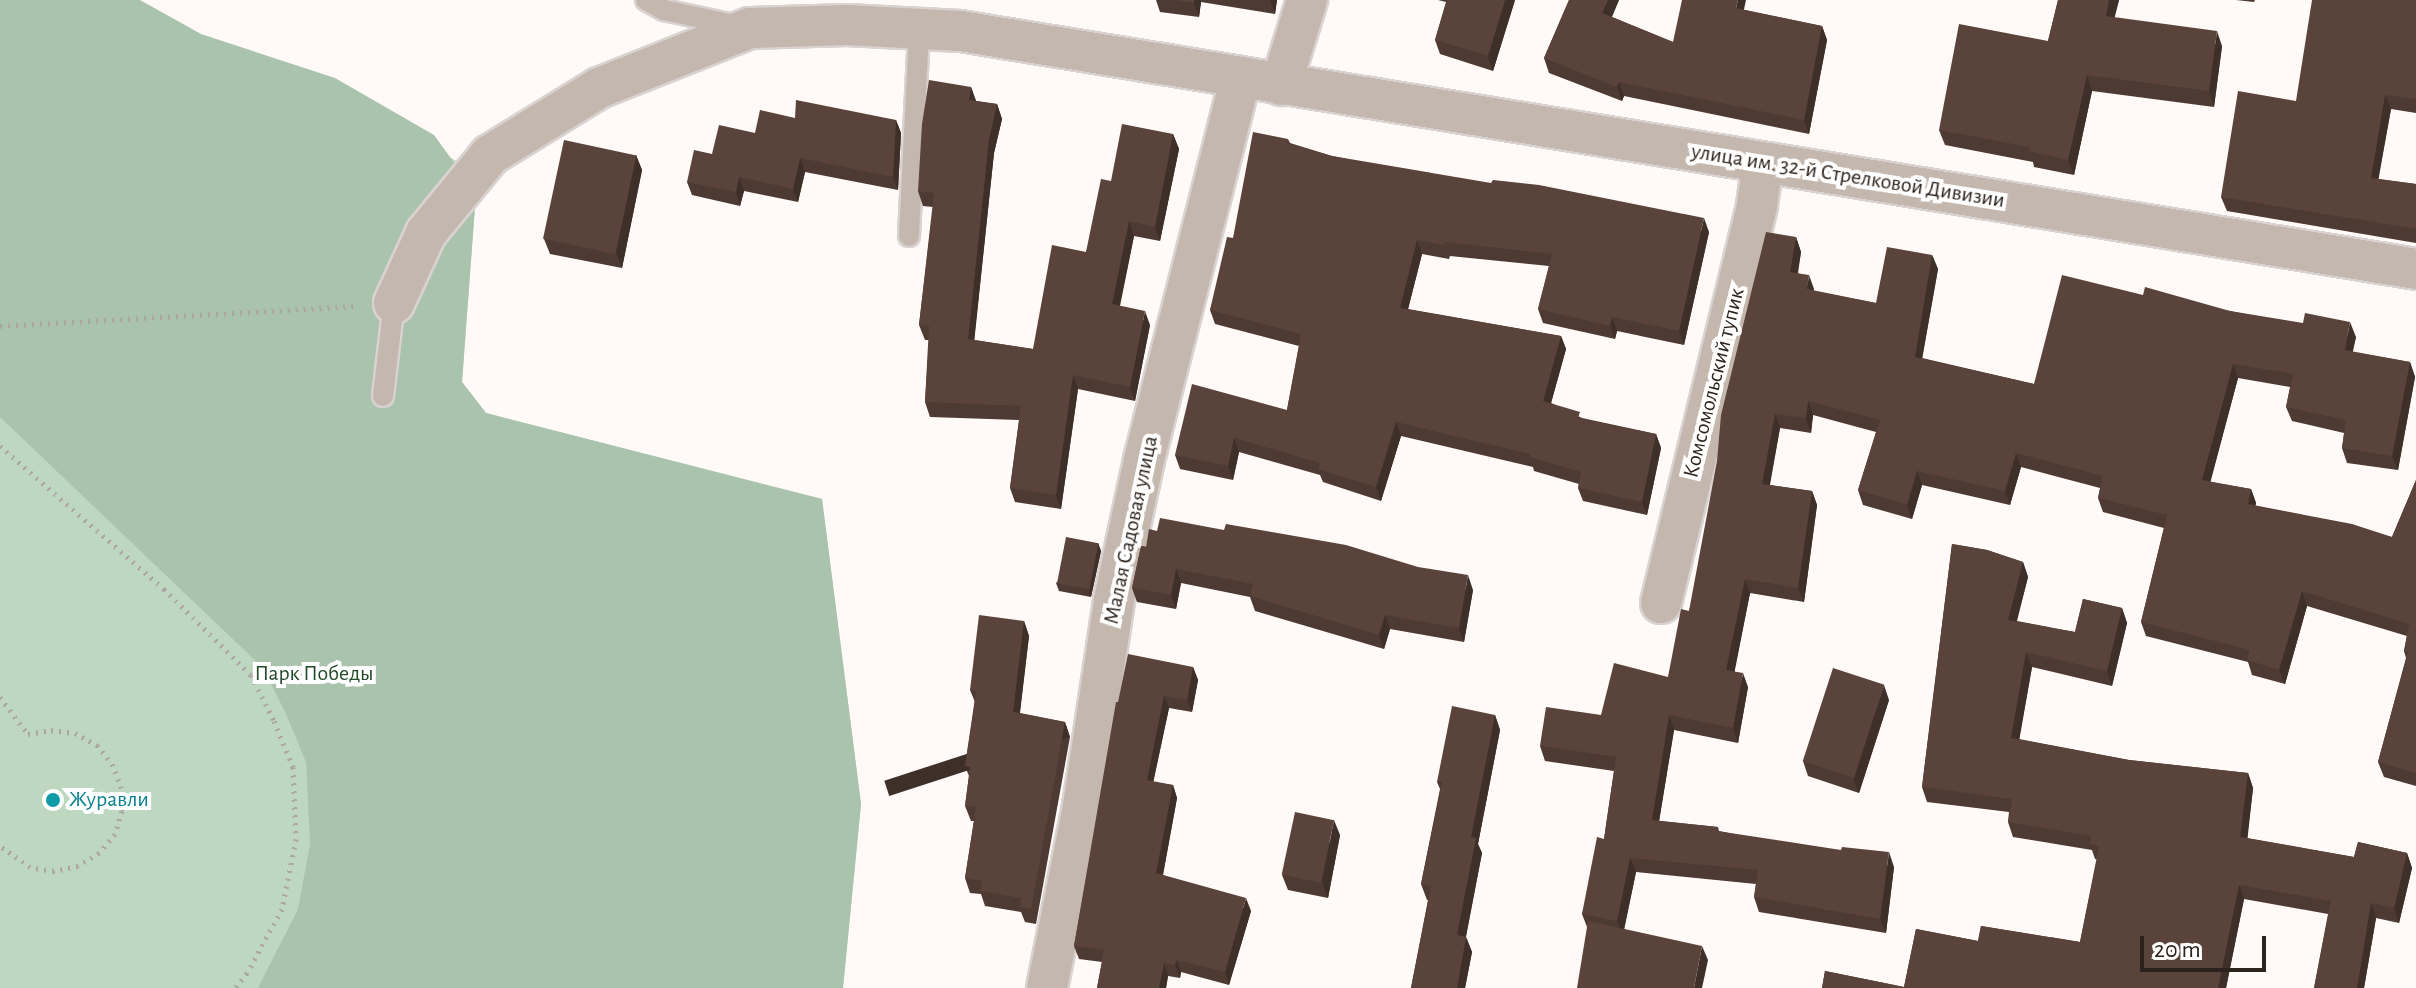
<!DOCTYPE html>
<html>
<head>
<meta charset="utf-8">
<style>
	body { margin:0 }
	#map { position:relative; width:2416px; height:988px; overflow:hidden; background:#fff9f7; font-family:"Alegreya Sans",sans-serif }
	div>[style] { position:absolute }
	.green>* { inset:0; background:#bed7c0 }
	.forest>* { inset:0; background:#aac3ac }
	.path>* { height:5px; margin-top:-2.5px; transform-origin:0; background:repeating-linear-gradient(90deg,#ada5a2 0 2px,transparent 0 8px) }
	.roads { filter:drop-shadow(2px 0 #d9d2d0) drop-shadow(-2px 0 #d9d2d0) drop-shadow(0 2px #d9d2d0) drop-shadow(0 -2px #d9d2d0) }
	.lane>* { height:20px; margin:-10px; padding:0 10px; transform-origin:10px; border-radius:10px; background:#c4b8ae }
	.street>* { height:40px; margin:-20px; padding:0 20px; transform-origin:20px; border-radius:20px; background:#c4b8ae }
	.wall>* { inset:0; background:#4d3a32 }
	.shaded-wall>* { inset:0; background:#3f2f29; transform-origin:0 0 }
	.building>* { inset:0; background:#5a433a; transform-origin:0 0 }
	.dots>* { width:22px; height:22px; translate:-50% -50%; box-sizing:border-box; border:4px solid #fff; border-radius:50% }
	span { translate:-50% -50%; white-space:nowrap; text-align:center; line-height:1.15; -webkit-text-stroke:8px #fff; paint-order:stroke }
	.street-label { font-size:22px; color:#2d231e }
	.park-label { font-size:22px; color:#234b2a }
	.culture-label { font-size:22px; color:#0d838f }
	.left { translate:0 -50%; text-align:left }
	.scale { position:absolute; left:2140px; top:936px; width:126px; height:36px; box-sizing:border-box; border:4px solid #2d231e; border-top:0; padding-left:10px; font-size:24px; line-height:28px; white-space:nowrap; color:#2d231e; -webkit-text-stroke:6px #fff; paint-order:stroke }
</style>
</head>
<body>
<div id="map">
	<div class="green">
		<i style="clip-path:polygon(0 0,414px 137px,474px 171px,476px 193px,462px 382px,486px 413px,822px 499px,861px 804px,843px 988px,0 988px)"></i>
	</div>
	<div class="forest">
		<i style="clip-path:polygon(0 0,140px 0,201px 34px,335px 78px,434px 135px,476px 193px,462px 382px,486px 413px,822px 499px,861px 804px,843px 988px,258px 988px,298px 909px,310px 844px,306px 762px,286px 714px,263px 668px,0 417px)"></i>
	</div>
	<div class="path">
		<i style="left:0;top:326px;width:354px;rotate:-3.2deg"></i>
		<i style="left:0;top:446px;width:218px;rotate:41.1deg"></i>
		<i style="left:164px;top:589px;width:122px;rotate:44.7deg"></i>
		<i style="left:251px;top:675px;width:51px;rotate:63.4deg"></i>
		<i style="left:274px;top:721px;width:50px;rotate:67.6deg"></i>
		<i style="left:293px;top:767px;width:72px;rotate:87.6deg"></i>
		<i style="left:296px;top:839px;width:71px;rotate:101.3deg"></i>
		<i style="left:282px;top:909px;width:73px;rotate:118.7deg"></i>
		<i style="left:247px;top:973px;width:19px;rotate:129deg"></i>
		<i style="left:0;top:697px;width:46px;rotate:52.9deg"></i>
		<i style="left:28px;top:734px;width:23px;rotate:-10deg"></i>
		<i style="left:51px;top:730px;width:24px;rotate:7deg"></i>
		<i style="left:75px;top:733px;width:25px;rotate:29deg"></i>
		<i style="left:97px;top:745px;width:24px;rotate:52deg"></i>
		<i style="left:112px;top:764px;width:24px;rotate:68deg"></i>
		<i style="left:121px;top:786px;width:25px;rotate:88deg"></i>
		<i style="left:122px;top:811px;width:24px;rotate:107deg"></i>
		<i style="left:115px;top:834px;width:25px;rotate:130deg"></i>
		<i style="left:99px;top:853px;width:25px;rotate:148deg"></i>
		<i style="left:78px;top:866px;width:25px;rotate:168deg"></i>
		<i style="left:54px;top:871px;width:24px;rotate:-171deg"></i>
		<i style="left:30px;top:867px;width:37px;rotate:-145deg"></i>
	</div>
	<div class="roads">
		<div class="lane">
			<i style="left:646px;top:0;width:21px;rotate:29deg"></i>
			<i style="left:664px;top:10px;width:76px;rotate:12.2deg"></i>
			<i style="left:909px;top:236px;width:207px;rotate:-87.2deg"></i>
			<i style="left:383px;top:396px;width:94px;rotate:-83.3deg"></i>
		</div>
		<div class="street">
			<i style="left:1281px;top:85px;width:89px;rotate:-73deg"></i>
			<i style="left:394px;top:303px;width:77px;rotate:-65.4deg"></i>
			<i style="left:426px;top:233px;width:101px;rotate:-50.6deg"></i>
			<i style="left:490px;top:155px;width:128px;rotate:-31.6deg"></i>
			<i style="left:599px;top:88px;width:162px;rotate:-21.7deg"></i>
			<i style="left:750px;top:28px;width:97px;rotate:-1.8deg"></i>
			<i style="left:847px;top:25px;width:113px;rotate:3deg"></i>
			<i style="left:960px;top:31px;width:1475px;rotate:9.28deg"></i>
			<i style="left:1661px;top:603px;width:409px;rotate:-76.4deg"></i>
			<i style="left:1757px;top:205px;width:43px;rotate:-82.1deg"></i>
			<i style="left:1047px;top:988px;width:186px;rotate:-78.8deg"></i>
			<i style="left:1083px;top:806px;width:208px;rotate:-81.4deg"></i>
			<i style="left:1114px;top:600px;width:143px;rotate:-77.9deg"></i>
			<i style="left:1144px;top:460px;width:395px;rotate:-75.8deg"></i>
		</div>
	</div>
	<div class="wall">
		<i style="clip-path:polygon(1156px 0,1277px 0,1275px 14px,1201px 2px,1199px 17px,1160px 12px)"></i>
		<i style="clip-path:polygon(1438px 0,1515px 0,1493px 71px,1440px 54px,1435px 40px,1446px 2px)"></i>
		<i style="clip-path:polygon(1569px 0,1619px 0,1612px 17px,1673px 42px,1744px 10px,1822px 26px,1827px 40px,1809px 134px,1624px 96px,1622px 101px,1549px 73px,1544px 58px)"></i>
		<i style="clip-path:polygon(2058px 0,2119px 0,2114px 18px,2222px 46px,2214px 107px,2092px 91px,2074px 175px,2034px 167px,2033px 162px,1945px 145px,1939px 130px,2048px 41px)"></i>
		<i style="clip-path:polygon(2236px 0,2255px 0,2254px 2px)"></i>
		<i style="clip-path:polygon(2416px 0,2416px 113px,2391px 109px,2378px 179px,2416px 184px,2416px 243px,2227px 211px,2221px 197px,2296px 101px)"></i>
		<i style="clip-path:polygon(971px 87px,976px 101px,997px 104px,1002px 119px,994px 153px,974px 340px,1033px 349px,1086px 252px,1111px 181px,1173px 134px,1179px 149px,1160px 241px,1134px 236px,1120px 306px,1150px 325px,1135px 401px,1078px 389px,1061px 509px,1015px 502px,1010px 488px,1019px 420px,930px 417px,925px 402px,929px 340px,925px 340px,919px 325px,933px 207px,923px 206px,918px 191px)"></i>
		<i style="clip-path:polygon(795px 118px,896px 120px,901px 133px,898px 190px,805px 172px,798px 202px,744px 191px,740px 206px,692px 195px,687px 182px,712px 154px,755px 133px)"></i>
		<i style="clip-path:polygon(1288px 139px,1290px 143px,1332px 156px,1709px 232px,1684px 345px,1617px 331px,1615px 339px,1543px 323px,1538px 309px,1549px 266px,1450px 256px,1449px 259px,1422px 254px,1408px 309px,1561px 336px,1566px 349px,1551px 403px,1582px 418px,1656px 434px,1661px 448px,1647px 515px,1583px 501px,1578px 488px,1579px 484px,1534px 471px,1533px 467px,1401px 436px,1381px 501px,1323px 482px,1320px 475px,1239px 452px,1233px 480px,1180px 469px,1175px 455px,1287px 410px,1299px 346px,1215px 324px,1210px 310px,1233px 238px)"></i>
		<i style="clip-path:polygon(636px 155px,642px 170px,622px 268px,550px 254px,544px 239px)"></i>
		<i style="clip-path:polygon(1796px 237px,1801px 252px,1798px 273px,1814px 291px,1876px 303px,1932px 255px,1938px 269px,1922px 358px,2034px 384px,2143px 295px,2230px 311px,2356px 337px,2352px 352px,2410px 362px,2415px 377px,2398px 470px,2347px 463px,2342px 448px,2344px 433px,2292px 421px,2286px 407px,2290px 387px,2238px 378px,2210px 482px,2251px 489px,2256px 503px,2255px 506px,2392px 537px,2416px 480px,2416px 786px,2384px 777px,2378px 762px,2406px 658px,2404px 651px,2407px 636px,2307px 606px,2285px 684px,2252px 675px,2248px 662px,2146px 636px,2141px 622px,2164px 528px,2103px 512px,2098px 498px,2100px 488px,2021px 467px,2010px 505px,1922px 485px,1912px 519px,1863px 505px,1858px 490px,1876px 432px,1813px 415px,1811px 433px,1780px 428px,1770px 485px,1812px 491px,1817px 505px,1804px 602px,1750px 593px,1734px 672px,1748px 687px,1738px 743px,1674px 730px,1659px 821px,1718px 827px,1719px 831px,1894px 867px,1886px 933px,1759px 912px,1754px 897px,1756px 884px,1636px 872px,1624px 929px,1708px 960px,1587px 927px,1582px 914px,1604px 839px,1614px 771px,1545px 761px,1540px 746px,1601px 715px,1668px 677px,1689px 611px)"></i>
		<i style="clip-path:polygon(1098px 543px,1101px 551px,1091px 597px,1059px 591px,1056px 583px)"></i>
		<i style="clip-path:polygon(1952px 544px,1987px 550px,2023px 562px,2028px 577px,2017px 621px,2075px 632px,2083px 599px,2122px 608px,2127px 623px,2112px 686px,2032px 667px,2019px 739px,2129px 760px,2248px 773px,2253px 788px,2247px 838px,2354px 857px,2358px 842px,2407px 853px,2412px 868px,2399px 923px,2376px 918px,2364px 988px,2314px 988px,2328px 914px,2244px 899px,2226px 988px,1822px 988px,1825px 971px,1904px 987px,1916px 929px,1978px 941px,1981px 926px,2080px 942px,2097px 859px,2095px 859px,2092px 850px,2013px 837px,2008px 822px,2009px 812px,1927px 802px,1922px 787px)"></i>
		<i style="clip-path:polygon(1141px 546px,1473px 590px,1464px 642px,1390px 629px,1384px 649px,1255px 611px,1250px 597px,1181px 583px,1176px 609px,1137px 602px,1132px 588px)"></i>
		<i style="clip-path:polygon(1024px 621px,1029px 636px,1020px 713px,1065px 722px,1070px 737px,1036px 924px,1025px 922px,1021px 912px,985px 906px,981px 894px,970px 893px,965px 878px,974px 821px,971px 821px,965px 806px,969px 776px,965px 766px,975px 702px,970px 690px)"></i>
		<i style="clip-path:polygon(1193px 667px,1198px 680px,1192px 712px,1169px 708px,1153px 782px,1173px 785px,1177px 798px,1163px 875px,1251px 911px,1229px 985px,1181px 972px,1180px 978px,1168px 976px,1166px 988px,1097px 988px,1102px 962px,1079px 959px,1074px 946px,1118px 702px)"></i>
		<i style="clip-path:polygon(1889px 700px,1859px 793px,1808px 776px,1803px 761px)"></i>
		<i style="clip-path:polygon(1495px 715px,1500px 730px,1478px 844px,1482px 853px,1466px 937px,1472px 952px,1465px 988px,1411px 988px,1428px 900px,1427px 900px,1421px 884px,1440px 789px,1437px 782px)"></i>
		<i style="clip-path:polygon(1340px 835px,1328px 898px,1288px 890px,1282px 875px)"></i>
	</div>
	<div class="shaded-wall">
		<i style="clip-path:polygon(1194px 0,1200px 0,1201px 2px,1199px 17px,1194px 3px)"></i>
		<i style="clip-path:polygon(1270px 0,1277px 0,1275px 14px)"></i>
		<i style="clip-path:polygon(1505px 0,1515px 0,1493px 71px,1488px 56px)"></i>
		<i style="clip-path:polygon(1608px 0,1619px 0,1607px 27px,1602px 13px)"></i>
		<i style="clip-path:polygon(1738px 0,1746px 0,1741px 23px,1736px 8px)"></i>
		<i style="clip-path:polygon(2109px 0,2119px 0,2111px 32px,2106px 16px)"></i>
		<i style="clip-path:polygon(1822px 26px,1827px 40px,1809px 134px,1804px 120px)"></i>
		<i style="clip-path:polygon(2217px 31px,2222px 46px,2214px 107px,2209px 91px)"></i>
		<i style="clip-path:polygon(2087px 75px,2092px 91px,2074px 175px,2068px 160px)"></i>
		<i style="clip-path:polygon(1619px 82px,1624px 96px,1622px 101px,1617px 87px)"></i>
		<i style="clip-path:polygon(971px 87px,976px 101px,969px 100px)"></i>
		<i style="clip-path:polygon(2385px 95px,2391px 109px,2376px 193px,2371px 178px)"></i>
		<i style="clip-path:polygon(997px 104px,1002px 119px,994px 153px,973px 353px,968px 339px,989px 139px)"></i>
		<i style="clip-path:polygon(896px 120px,901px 133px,898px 190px,893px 177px)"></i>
		<i style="clip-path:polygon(1173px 134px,1179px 149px,1160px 241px,1155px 227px)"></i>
		<i style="clip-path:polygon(636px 155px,642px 170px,622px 268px,616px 253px)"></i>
		<i style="clip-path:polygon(800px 158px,805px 172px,798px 202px,793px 189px)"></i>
		<i style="clip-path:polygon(739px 177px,744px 191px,740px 206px,736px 192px)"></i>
		<i style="clip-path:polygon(1704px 218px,1709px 232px,1684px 345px,1679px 331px)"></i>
		<i style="clip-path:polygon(1129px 221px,1134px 236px,1117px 318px,1112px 304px)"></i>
		<i style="clip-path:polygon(1796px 237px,1801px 252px,1795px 286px,1790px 272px)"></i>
		<i style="clip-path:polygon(1417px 240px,1422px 254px,1405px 321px,1400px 308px)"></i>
		<i style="clip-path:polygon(1932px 255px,1938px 269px,1920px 371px,1915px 357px)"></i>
		<i style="clip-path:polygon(1809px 275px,1814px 289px,1812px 303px,1807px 289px)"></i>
		<i style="clip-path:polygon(1145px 311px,1150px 325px,1135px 401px,1130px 387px)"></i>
		<i style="clip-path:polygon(1612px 317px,1617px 331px,1615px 339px,1610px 326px)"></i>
		<i style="clip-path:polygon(2350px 322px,2356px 337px,2350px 365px,2345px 350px)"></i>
		<i style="clip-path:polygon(1561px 336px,1566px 349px,1548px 414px,1543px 401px)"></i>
		<i style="clip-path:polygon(2410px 362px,2415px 377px,2398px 470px,2392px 456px)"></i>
		<i style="clip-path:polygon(2233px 364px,2238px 378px,2207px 495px,2202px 480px)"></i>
		<i style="clip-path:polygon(1073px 375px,1078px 389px,1061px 509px,1056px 495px)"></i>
		<i style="clip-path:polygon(1808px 401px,1813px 415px,1811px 433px,1806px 418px)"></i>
		<i style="clip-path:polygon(1775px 414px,1780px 428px,1767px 498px,1762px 484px)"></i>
		<i style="clip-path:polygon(1396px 422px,1401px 436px,1381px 501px,1376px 487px)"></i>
		<i style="clip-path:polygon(1656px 434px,1661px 448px,1647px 515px,1642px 502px)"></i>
		<i style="clip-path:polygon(1234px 438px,1239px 452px,1233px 480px,1228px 466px)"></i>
		<i style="clip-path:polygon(2016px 453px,2021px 467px,2010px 505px,2005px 491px)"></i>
		<i style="clip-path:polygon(1917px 471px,1922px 485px,1912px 519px,1907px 505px)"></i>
		<i style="clip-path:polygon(2251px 489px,2256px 503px,2253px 519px,2248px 504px)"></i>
		<i style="clip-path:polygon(1812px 491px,1817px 505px,1804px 602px,1798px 588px)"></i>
		<i style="clip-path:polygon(1098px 543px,1101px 551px,1091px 597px,1088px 589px)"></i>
		<i style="clip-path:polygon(2023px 562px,2028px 577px,2013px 634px,2008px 620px)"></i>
		<i style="clip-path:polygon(1176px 569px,1181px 583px,1176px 609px,1171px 595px)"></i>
		<i style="clip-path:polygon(1468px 575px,1473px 590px,1464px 642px,1459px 628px)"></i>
		<i style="clip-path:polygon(1745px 579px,1750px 593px,1732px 685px,1726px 670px)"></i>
		<i style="clip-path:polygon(2302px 591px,2307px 606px,2285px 684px,2279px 670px)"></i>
		<i style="clip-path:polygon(2122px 608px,2127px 623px,2112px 686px,2107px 671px)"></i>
		<i style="clip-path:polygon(1385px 615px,1390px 629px,1384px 649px,1379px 635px)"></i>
		<i style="clip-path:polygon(1024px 621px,1029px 636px,1018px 727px,1013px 712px)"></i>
		<i style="clip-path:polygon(2026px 652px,2032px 667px,2017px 753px,2011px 738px)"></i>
		<i style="clip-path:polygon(1193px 667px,1198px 680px,1192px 712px,1187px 700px)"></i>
		<i style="clip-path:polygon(1743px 673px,1748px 687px,1738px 743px,1733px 728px)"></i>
		<i style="clip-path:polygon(1884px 685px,1889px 700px,1859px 793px,1853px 777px)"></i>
		<i style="clip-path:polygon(1164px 696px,1169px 708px,1151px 793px,1147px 780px)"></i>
		<i style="clip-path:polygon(1495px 715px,1500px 730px,1478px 844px,1482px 853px,1463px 951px,1457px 935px,1471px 837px)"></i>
		<i style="clip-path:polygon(1669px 715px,1674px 730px,1657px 834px,1652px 820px)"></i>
		<i style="left:1065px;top:722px;width:16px;height:190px;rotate:72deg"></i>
		<i style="clip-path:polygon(2248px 773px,2253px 788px,2246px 852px,2240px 837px)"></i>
		<i style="clip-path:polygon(1173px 785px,1177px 798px,1161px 885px,1156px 873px)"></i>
		<i style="clip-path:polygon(1334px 820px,1340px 835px,1328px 898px,1322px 882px)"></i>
		<i style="clip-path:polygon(1889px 852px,1894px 867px,1886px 933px,1880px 919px)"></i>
		<i style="clip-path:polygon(2407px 853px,2412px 868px,2399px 923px,2394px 908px)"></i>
		<i style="clip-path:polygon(1630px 858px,1636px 872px,1623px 935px,1617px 921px)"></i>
		<i style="clip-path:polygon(2239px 885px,2244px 899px,2226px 988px,2218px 988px)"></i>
		<i style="clip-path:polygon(1246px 898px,1251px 911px,1229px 985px,1225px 972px)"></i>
		<i style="clip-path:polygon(2371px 903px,2376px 918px,2364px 988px,2357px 988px)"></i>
		<i style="clip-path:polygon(1466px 937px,1472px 952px,1465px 988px,1457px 988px)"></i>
		<i style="clip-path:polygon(1702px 946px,1708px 960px,1702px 988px,1694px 988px)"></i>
		<i style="clip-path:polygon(1176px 960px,1181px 972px,1180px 978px,1175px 965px)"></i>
		<i style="clip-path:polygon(1164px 963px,1168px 976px,1166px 988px,1159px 988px)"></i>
	</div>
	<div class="building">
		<i style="clip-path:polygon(1175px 0,1194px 0,1194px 3px)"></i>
		<i style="clip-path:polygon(1447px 0,1505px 0,1488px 56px,1435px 40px)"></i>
		<i style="clip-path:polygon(1569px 0,1608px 0,1602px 13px,1673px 42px,1682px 0,1738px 0,1736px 8px,1822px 26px,1804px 120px,1619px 82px,1617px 87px,1544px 58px)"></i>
		<i style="clip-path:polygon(2058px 0,2109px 0,2106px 16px,2217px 31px,2209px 91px,2087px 75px,2068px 160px,2029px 151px,2029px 147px,1939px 130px,1959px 24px,2048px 41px)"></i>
		<i style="clip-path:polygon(2312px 0,2416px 0,2416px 99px,2385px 95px,2371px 178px,2416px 184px,2416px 229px,2221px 197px,2238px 91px,2296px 101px)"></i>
		<i style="clip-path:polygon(929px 80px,971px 87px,969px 100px,997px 104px,989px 139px,968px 339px,1033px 349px,1052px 245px,1086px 252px,1101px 179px,1111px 181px,1122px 124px,1173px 134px,1155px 227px,1129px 221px,1112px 304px,1145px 311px,1130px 387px,1073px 375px,1056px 495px,1010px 488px,1021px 406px,925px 402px,929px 326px,919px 325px,934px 193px,918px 191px,922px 124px)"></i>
		<i style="clip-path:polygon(796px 100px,896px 120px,893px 177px,800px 158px,793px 189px,739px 177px,736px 192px,687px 182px,694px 150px,712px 154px,719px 125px,755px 133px,760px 110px,795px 118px)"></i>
		<i style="clip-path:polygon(1253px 132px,1288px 139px,1287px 143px,1332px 156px,1491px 183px,1493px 180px,1539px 185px,1704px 218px,1679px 331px,1612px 317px,1610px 326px,1538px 309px,1552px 254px,1445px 242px,1444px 245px,1417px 240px,1400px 308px,1561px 336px,1543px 401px,1580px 412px,1578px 418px,1656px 434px,1642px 502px,1578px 488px,1581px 472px,1530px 457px,1530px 454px,1396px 422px,1376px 487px,1318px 469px,1320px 463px,1234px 438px,1228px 466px,1175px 455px,1192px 384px,1287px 410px,1301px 334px,1210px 310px,1227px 237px,1233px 238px)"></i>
		<i style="left:564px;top:140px;width:74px;height:101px;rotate:12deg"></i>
		<i style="clip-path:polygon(1766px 232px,1796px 237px,1790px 272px,1809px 275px,1807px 289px,1876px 303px,1887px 247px,1932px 255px,1915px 357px,2034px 384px,2062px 275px,2143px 295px,2145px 287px,2230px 311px,2303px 323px,2305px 313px,2350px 322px,2345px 350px,2410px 362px,2392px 456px,2342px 448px,2346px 420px,2286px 407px,2293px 374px,2233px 364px,2202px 480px,2251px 489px,2248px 504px,2352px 524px,2392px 537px,2416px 480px,2416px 773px,2378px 762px,2408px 652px,2404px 651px,2409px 624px,2302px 591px,2279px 670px,2247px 660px,2250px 650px,2141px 622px,2167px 515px,2098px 498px,2103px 476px,2016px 453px,2005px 491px,1917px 471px,1907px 505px,1858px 490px,1880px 420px,1808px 401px,1806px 418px,1775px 414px,1762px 484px,1812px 491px,1798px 588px,1745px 579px,1726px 670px,1743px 673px,1733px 728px,1669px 715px,1652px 820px,1718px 827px,1717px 831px,1841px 850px,1842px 847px,1889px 852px,1880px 919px,1754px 897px,1758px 870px,1630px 858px,1617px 921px,1582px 914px,1597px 837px,1604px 839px,1616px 757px,1540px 746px,1546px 707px,1601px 715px,1614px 663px,1668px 677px,1681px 609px,1689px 611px,1717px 461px,1721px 415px)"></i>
		<i style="clip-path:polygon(1160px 518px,1224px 530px,1226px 524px,1346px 545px,1418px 567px,1468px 575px,1459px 628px,1385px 615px,1379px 635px,1250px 596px,1253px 584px,1176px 569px,1171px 595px,1132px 588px,1141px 546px,1146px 547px,1149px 529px,1157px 531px)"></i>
		<i style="left:1066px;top:537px;width:33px;height:47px;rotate:11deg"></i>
		<i style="clip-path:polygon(1952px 544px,1987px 550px,2023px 562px,2008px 620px,2075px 632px,2083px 599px,2122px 608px,2107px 671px,2026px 652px,2011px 738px,2129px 760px,2248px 773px,2240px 837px,2354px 857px,2358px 842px,2407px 853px,2394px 908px,2371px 903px,2357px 988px,2314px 988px,2331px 901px,2239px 885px,2218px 988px,1822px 988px,1825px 971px,1904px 987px,1916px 929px,1978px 941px,1981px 926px,2080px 942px,2099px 846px,2090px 844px,2091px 836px,2008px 822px,2012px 799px,1922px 787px)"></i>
		<i style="clip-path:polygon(979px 615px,1024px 621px,1013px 712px,1065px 722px,1031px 909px,1020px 907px,1021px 898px,980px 891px,982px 881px,965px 878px,976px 807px,965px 806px,970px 767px,965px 766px,976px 691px,970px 690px)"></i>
		<i style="clip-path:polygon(1128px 654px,1193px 667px,1187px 700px,1164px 696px,1147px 780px,1173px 785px,1156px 873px,1246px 898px,1225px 972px,1176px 960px,1175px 965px,1164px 963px,1159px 988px,1097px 988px,1104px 950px,1074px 946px,1116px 702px,1118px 702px)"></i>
		<i style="left:1833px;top:668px;width:54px;height:98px;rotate:18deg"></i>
		<i style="clip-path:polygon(1452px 706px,1495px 715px,1471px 837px,1476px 838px,1457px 935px,1466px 937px,1457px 988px,1411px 988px,1431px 886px,1421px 884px,1442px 782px,1437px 782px)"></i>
		<i style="left:1295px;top:812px;width:40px;height:64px;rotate:12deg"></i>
		<i style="clip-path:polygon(1588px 921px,1702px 946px,1694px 988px,1577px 988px)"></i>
	</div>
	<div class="dots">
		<i style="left:53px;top:800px;background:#0f9aa8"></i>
	</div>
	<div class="street-label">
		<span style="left:1848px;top:176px;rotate:9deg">улица им. 32-й Стрелковой Дивизии</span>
		<span style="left:1714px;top:383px;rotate:-76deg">Комсомольский тупик</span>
		<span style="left:1131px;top:530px;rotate:-78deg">Малая Садовая улица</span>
	</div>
	<div class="park-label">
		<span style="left:314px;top:674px">Парк Победы</span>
	</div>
	<div class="culture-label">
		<span class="left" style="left:69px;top:800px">Журавли</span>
	</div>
	<div class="scale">20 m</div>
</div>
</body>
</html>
